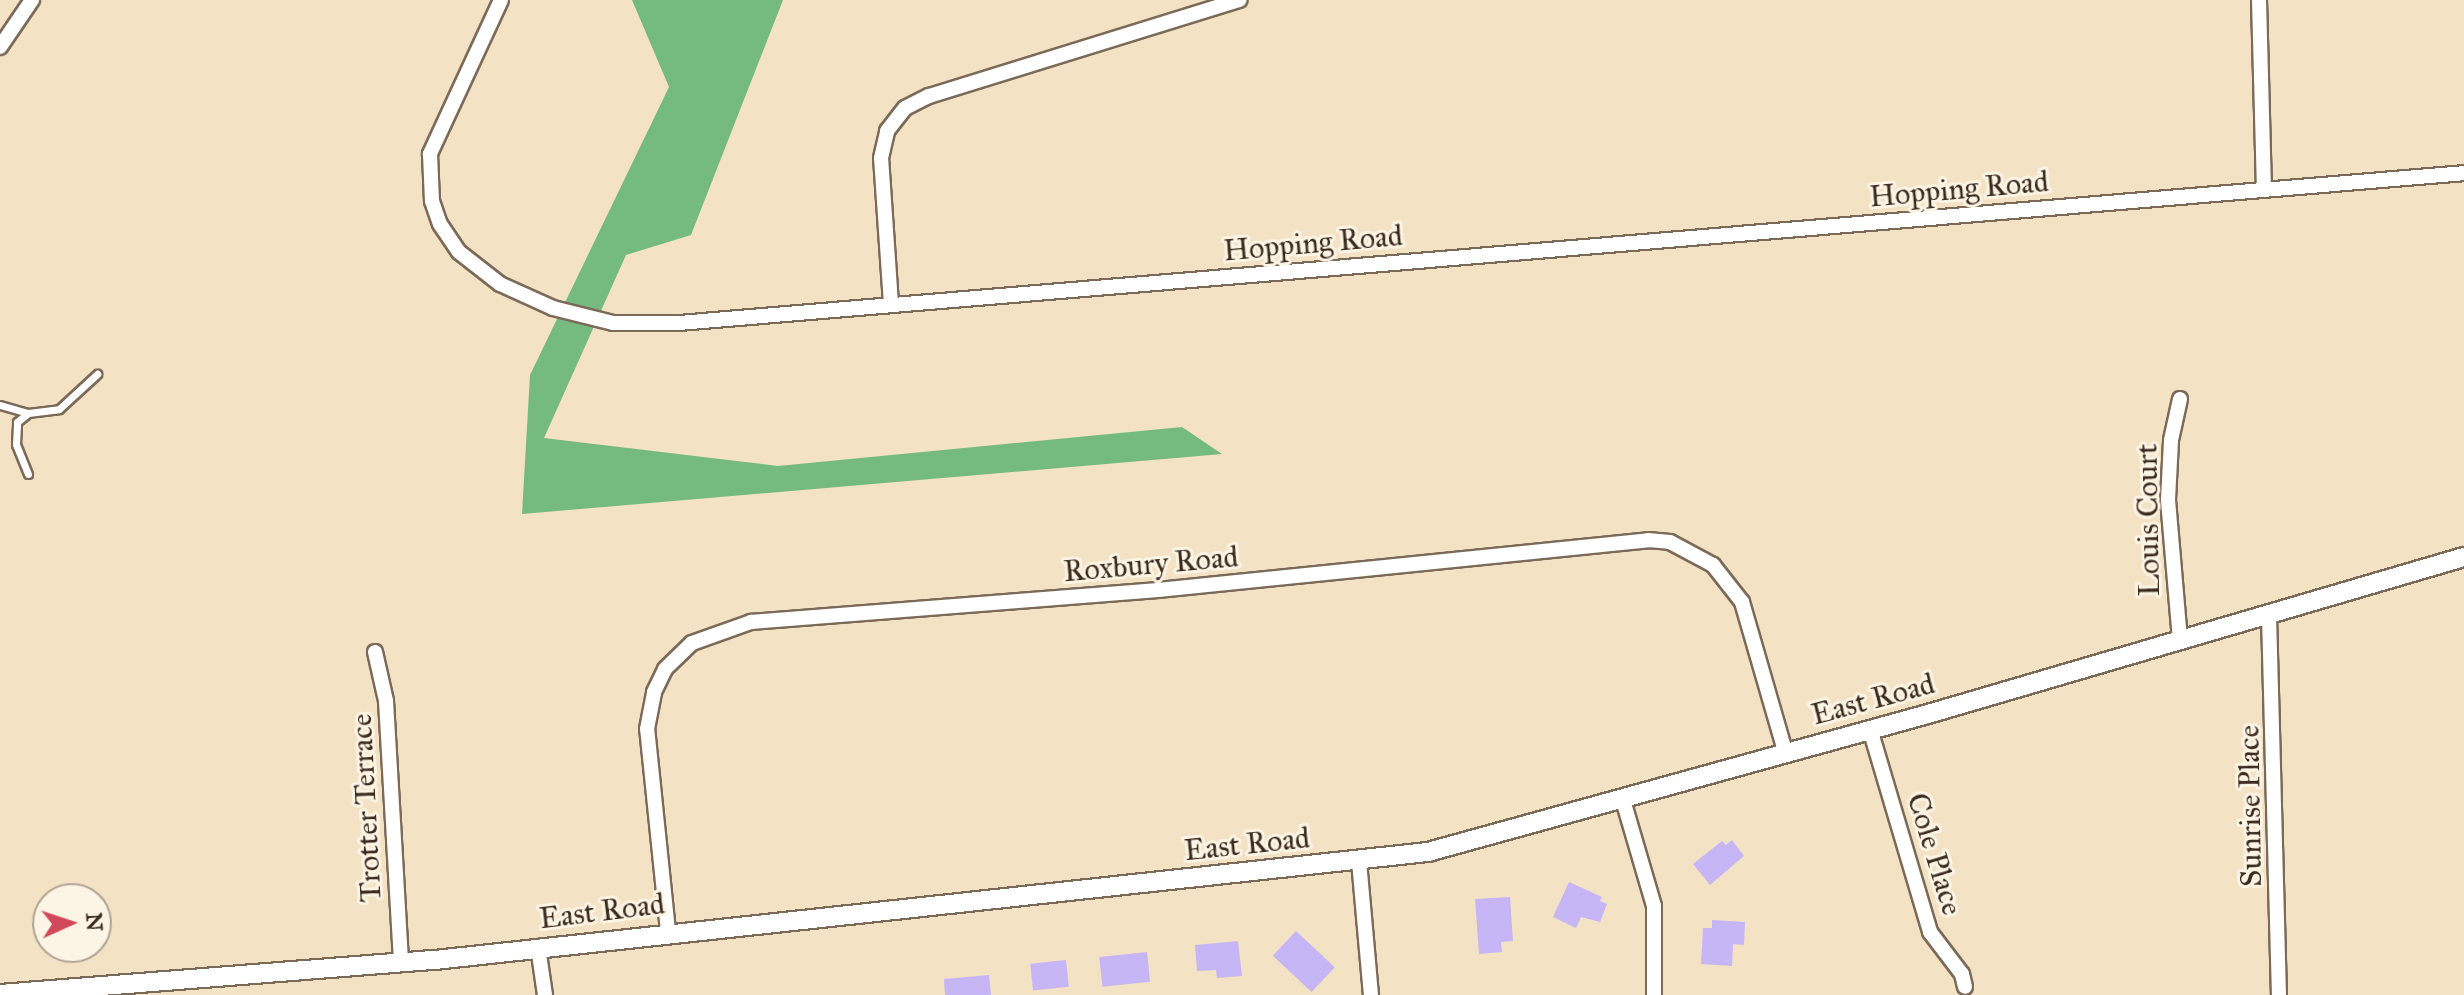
<!DOCTYPE html>
<html>
<head>
<meta charset="utf-8">
<style>
	body { margin:0 }
	#map { position:relative; width:2464px; height:995px; overflow:hidden; background:#f4e2c5; font-family:"IM FELL Great Primer",serif }
	div>[style] { position:absolute }
	.forest>* { inset:0; background:#75ba7e }
	.building>* { inset:0; background:#c6b6f6; transform-origin:0 0 }
	.roads { filter:drop-shadow(2px 0 #7c6a58) drop-shadow(-2px 0 #7c6a58) drop-shadow(0 2px #7c6a58) drop-shadow(0 -2px #7c6a58) }
	.service>* { height:7px; margin:-3.5px; padding:0 3.5px; transform-origin:3.5px; border-radius:3.5px; background:#fff }
	.minor>* { height:14px; margin:-7px; padding:0 7px; transform-origin:7px; border-radius:7px; background:#fff }
	.tertiary>* { height:18px; margin:-9px; padding:0 9px; transform-origin:9px; border-radius:9px; background:#fff }
	span { translate:-50% -50%; white-space:nowrap; text-align:center; line-height:1.15; -webkit-text-stroke:6px #fcf5e5; paint-order:stroke }
	.street-label { font-size:30px; color:#3b2a1e }
	.north { position:absolute; left:32px; top:883px; width:80px; height:80px; box-sizing:border-box; background:#fcf5e5; border:2px solid #afa495; border-radius:50%; rotate:87deg; font-size:22px; font-weight:700; line-height:32px; text-align:center; color:#3b2a1e }
	.north::after { content:''; display:block; margin:auto; width:28px; height:36px; background:#d1495b; clip-path:polygon(50% 0,100% 100%,50% 72%,0 100%) }
</style>
</head>
<body>
<div id="map">
	<div class="forest">
		<i style="clip-path:polygon(632px 0,783px 0,691px 235px,626px 255px,544px 438px,778px 466px,1182px 427px,1222px 454px,522px 514px,530px 375px,669px 87px)"></i>
	</div>
	<div class="building">
		<i style="clip-path:polygon(1732px 840px,1744px 856px,1710px 885px,1693px 864px,1722px 841px,1726px 845px)"></i>
		<i style="clip-path:polygon(1569px 882px,1602px 897px,1600px 901px,1607px 904px,1600px 922px,1581px 917px,1576px 928px,1553px 917px)"></i>
		<i style="clip-path:polygon(1510px 897px,1513px 941px,1501px 942px,1502px 952px,1479px 954px,1475px 899px)"></i>
		<i style="clip-path:polygon(1712px 920px,1745px 922px,1744px 945px,1733px 944px,1732px 966px,1701px 964px,1703px 928px,1712px 928px)"></i>
		<i style="left:1296px;top:931px;width:53px;height:34px;rotate:43deg"></i>
		<i style="clip-path:polygon(1238px 941px,1242px 976px,1217px 978px,1216px 970px,1197px 971px,1195px 945px)"></i>
		<i style="left:1147px;top:952px;width:30px;height:48px;rotate:84deg"></i>
		<i style="left:1066px;top:960px;width:27px;height:36px;rotate:84deg"></i>
		<i style="clip-path:polygon(989px 975px,991px 995px,945px 995px,944px 979px)"></i>
	</div>
	<div class="roads">
		<div class="service">
			<i style="left:0;top:405px;width:29px;rotate:16deg"></i>
			<i style="left:28px;top:413px;width:31px;rotate:-7deg"></i>
			<i style="left:59px;top:409px;width:52px;rotate:-42.6deg"></i>
			<i style="left:28px;top:474px;width:32px;rotate:-112deg"></i>
			<i style="left:16px;top:444px;width:22px;rotate:-87deg"></i>
			<i style="left:17px;top:422px;width:14px;rotate:-39deg"></i>
		</div>
		<div class="minor">
			<i style="left:501px;top:0;width:170px;rotate:114.8deg"></i>
			<i style="left:430px;top:154px;width:47px;rotate:87.6deg"></i>
			<i style="left:432px;top:201px;width:24px;rotate:71deg"></i>
			<i style="left:440px;top:224px;width:34px;rotate:56deg"></i>
			<i style="left:459px;top:252px;width:52px;rotate:38deg"></i>
			<i style="left:500px;top:284px;width:58px;rotate:24.4deg"></i>
			<i style="left:553px;top:308px;width:62px;rotate:14deg"></i>
			<i style="left:613px;top:323px;width:66px"></i>
			<i style="left:679px;top:323px;width:1791px;rotate:-4.8deg"></i>
			<i style="left:2259px;top:0;width:188px;rotate:88.5deg"></i>
			<i style="left:0;top:47px;width:57px;rotate:-55.8deg"></i>
			<i style="left:891px;top:304px;width:146px;rotate:-93.9deg"></i>
			<i style="left:881px;top:158px;width:28px;rotate:-77deg"></i>
			<i style="left:887px;top:131px;width:29px;rotate:-52deg"></i>
			<i style="left:905px;top:108px;width:27px;rotate:-27deg"></i>
			<i style="left:929px;top:96px;width:325px;rotate:-17.2deg"></i>
			<i style="left:2269px;top:615px;width:380px;rotate:88.5deg"></i>
			<i style="left:2180px;top:640px;width:141px;rotate:-94.9deg"></i>
			<i style="left:2168px;top:500px;width:60px;rotate:-87.1deg"></i>
			<i style="left:2171px;top:440px;width:42px;rotate:-77.6deg"></i>
			<i style="left:375px;top:652px;width:50px;rotate:77.3deg"></i>
			<i style="left:386px;top:701px;width:262px;rotate:86.7deg"></i>
			<i style="left:1870px;top:729px;width:212px;rotate:73.5deg"></i>
			<i style="left:1930px;top:932px;width:53px;rotate:52.7deg"></i>
			<i style="left:1962px;top:974px;width:13px;rotate:77deg"></i>
			<i style="left:1623px;top:800px;width:110px;rotate:73.7deg"></i>
			<i style="left:1654px;top:906px;width:89px;rotate:90deg"></i>
			<i style="left:1359px;top:861px;width:135px;rotate:84.9deg"></i>
			<i style="left:668px;top:931px;width:203px;rotate:-95.9deg"></i>
			<i style="left:647px;top:729px;width:38px;rotate:-79deg"></i>
			<i style="left:654px;top:692px;width:25px;rotate:-64deg"></i>
			<i style="left:665px;top:669px;width:37px;rotate:-44deg"></i>
			<i style="left:692px;top:643px;width:63px;rotate:-19.6deg"></i>
			<i style="left:751px;top:622px;width:408px;rotate:-4.5deg"></i>
			<i style="left:1158px;top:590px;width:493px;rotate:-5.8deg"></i>
			<i style="left:1648px;top:540px;width:22px;rotate:5deg"></i>
			<i style="left:1670px;top:542px;width:49px;rotate:28.1deg"></i>
			<i style="left:1713px;top:565px;width:47px;rotate:51.9deg"></i>
			<i style="left:1742px;top:602px;width:155px;rotate:73.9deg"></i>
			<i style="left:538px;top:947px;width:49px;rotate:81.7deg"></i>
		</div>
		<div class="tertiary">
			<i style="left:0;top:994px;width:436px;rotate:-4.5deg"></i>
			<i style="left:435px;top:960px;width:999px;rotate:-6.21deg"></i>
			<i style="left:1428px;top:852px;width:519px;rotate:-15.43deg"></i>
			<i style="left:1928px;top:714px;width:559px;rotate:-16.33deg"></i>
		</div>
	</div>
	<div class="street-label">
		<span style="left:1959px;top:189px;rotate:-5deg">Hopping Road</span>
		<span style="left:1313px;top:243px;rotate:-5deg">Hopping Road</span>
		<span style="left:2148px;top:520px;rotate:-91deg">Louis Court</span>
		<span style="left:1151px;top:564px;rotate:-5deg">Roxbury Road</span>
		<span style="left:1873px;top:699px;rotate:-15deg">East Road</span>
		<span style="left:2250px;top:806px;rotate:-91deg">Sunrise Place</span>
		<span style="left:366px;top:808px;rotate:-93deg">Trotter Terrace</span>
		<span style="left:1247px;top:844px;rotate:-6deg">East Road</span>
		<span style="left:1935px;top:854px;rotate:73deg">Cole Place</span>
		<span style="left:602px;top:911px;rotate:-7deg">East Road</span>
	</div>
	<div class="north">N</div>
</div>
</body>
</html>
